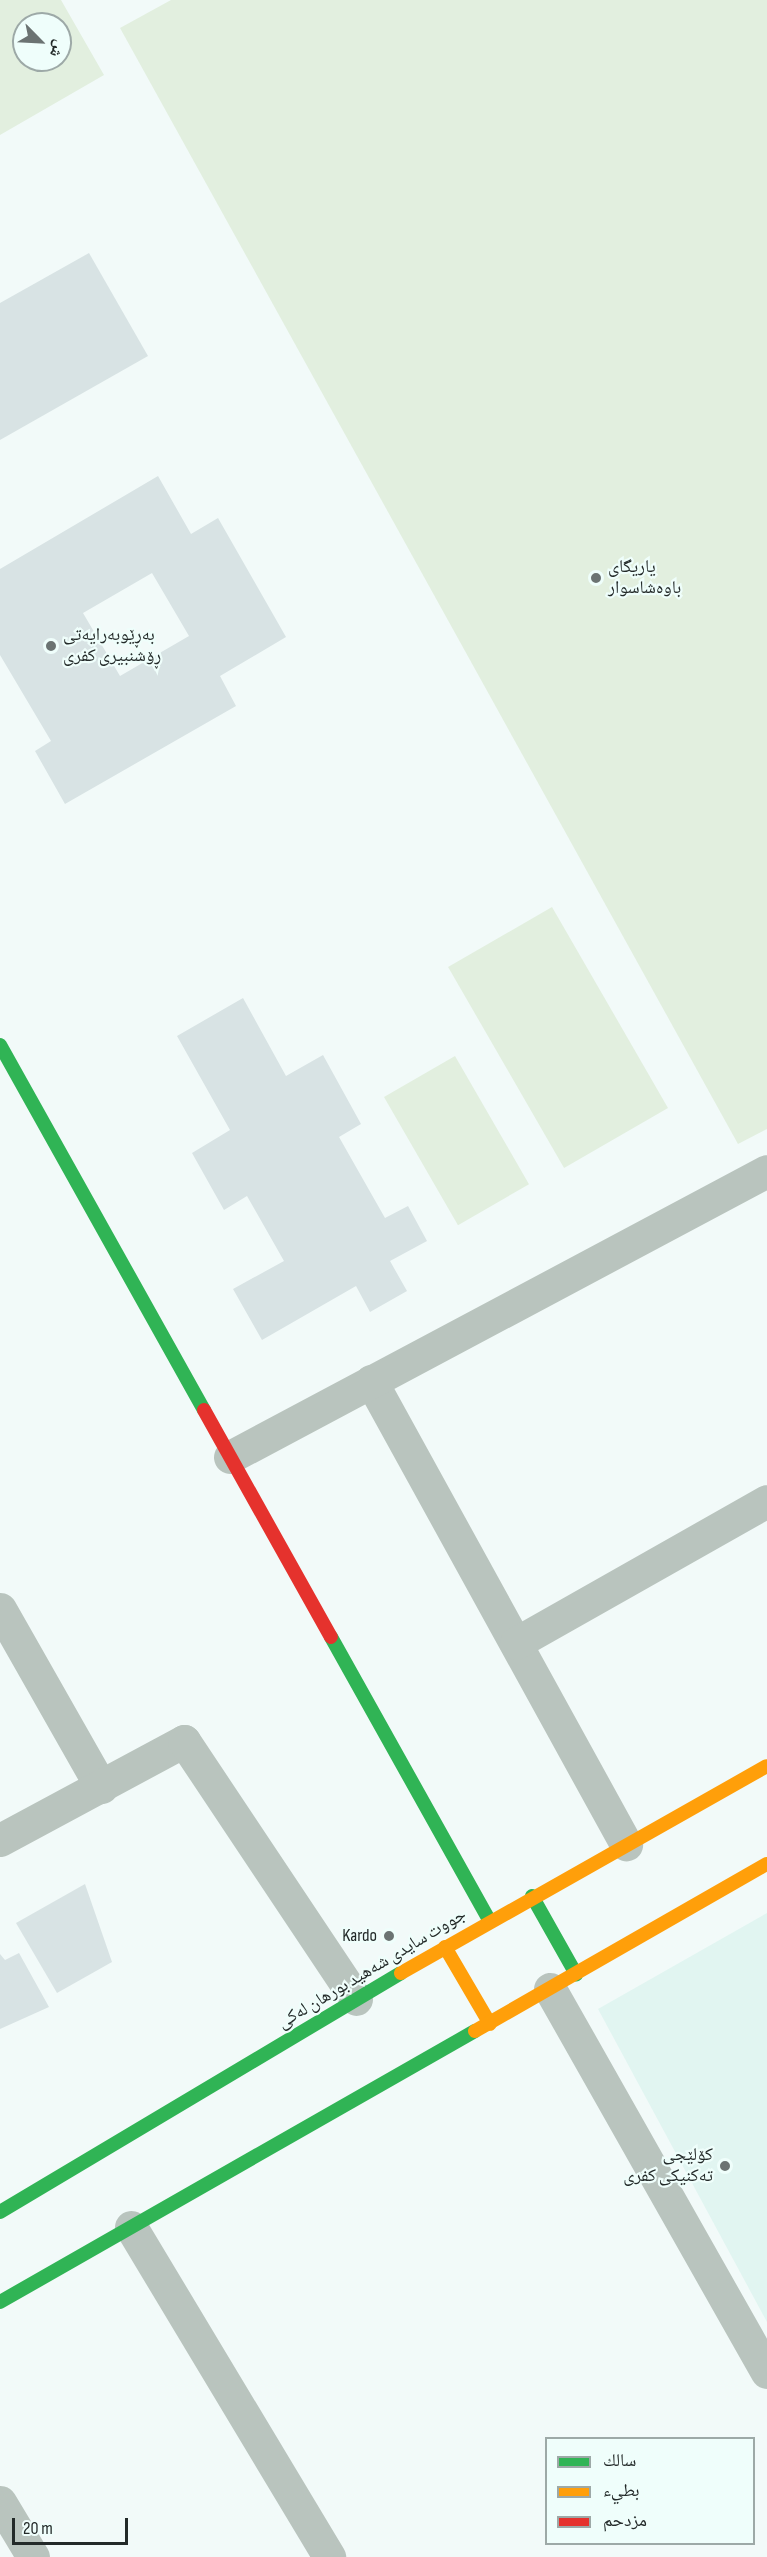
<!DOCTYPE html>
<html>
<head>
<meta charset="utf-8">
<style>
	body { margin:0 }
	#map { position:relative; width:767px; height:2557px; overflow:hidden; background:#f2faf9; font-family:"Sofia Sans Condensed","Noto Naskh Arabic",sans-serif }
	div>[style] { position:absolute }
	.built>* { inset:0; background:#e1f5f1 }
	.green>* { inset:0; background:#e2efdf; transform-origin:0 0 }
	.building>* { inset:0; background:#d8e3e4 }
	.street>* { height:33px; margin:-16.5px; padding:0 16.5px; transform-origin:16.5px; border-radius:16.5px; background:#b9c4be }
	.fast>* { height:14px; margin:-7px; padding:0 7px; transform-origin:7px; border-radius:7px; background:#30b455 }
	.slow>* { height:14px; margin:-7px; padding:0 7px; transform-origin:7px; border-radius:7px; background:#ff9f0a }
	.jam>* { height:14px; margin:-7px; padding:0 7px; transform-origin:7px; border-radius:7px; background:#e5322d }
	.dots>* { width:16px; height:16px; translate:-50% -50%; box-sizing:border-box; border:3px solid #effefb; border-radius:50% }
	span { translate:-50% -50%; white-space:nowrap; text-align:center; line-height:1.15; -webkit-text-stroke:4.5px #effefb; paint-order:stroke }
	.poi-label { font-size:18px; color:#232a29 }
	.left { translate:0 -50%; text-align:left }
	.right { translate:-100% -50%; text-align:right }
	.street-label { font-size:18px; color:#232a29 }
	.legend { position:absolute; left:545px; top:2437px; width:210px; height:108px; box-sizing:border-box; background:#effefb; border:2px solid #9da9a7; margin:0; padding:8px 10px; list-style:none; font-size:18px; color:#232a29 }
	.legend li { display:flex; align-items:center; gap:12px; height:30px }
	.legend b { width:30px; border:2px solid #9da9a7 }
	.north { position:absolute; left:12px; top:12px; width:60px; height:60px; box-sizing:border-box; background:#effefb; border:2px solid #9da9a7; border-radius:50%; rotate:114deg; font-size:16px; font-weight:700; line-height:24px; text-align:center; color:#232a29 }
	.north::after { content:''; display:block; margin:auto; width:21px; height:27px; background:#6b7372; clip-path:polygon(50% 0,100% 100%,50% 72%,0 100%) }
	.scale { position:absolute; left:12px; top:2518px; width:116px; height:27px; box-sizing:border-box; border:3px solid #232a29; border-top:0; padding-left:8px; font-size:18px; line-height:21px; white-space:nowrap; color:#232a29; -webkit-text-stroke:4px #effefb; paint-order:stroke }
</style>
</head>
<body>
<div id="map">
	<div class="built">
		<i style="clip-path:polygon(767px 1913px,767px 2322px,598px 2009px)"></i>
	</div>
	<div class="green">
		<i style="clip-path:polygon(evenodd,0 0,61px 0,104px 75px,0 135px,0 0,24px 24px,60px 24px,60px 60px,24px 60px,24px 24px)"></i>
		<i style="clip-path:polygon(171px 0,767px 0,767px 1129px,738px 1144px,120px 28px)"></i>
		<i style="left:552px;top:907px;width:232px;height:120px;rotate:60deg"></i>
		<i style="left:455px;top:1056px;width:148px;height:82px;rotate:60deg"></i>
	</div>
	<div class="building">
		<i style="clip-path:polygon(89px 253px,148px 356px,0 440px,0 303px)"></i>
		<i style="clip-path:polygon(evenodd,158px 476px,191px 534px,218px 518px,286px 637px,220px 676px,236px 706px,65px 804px,35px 751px,51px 741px,0 655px,0 569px,158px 476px,152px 573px,189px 636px,120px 676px,83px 613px,152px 573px)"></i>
		<i style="clip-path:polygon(243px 998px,286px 1076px,323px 1055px,361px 1124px,339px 1137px,385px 1218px,408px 1206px,427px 1241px,390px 1261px,407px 1291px,370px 1312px,356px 1286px,262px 1340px,233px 1289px,284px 1261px,247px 1196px,224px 1210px,192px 1153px,230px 1130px,177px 1036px)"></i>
		<i style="clip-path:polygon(85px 1884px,112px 1962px,57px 1993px,16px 1923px)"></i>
		<i style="clip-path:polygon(19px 1953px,49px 2007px,0 2029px,0 1954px,5px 1960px)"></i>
	</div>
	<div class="street">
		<i style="left:371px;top:1381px;width:529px;rotate:61.16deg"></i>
		<i style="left:230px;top:1457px;width:608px;rotate:-28.04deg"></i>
		<i style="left:0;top:1609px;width:205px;rotate:60.4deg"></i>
		<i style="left:516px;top:1643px;width:288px;rotate:-29.5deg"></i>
		<i style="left:0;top:1840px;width:209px;rotate:-28.3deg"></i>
		<i style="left:184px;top:1741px;width:310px;rotate:56.3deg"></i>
		<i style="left:550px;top:1989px;width:440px;rotate:60.5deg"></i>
		<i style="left:131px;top:2227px;width:385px;rotate:59deg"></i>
		<i style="left:0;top:2502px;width:64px;rotate:59deg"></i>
	</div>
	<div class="fast">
		<i style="left:0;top:1045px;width:418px;rotate:60.8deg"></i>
		<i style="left:331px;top:1637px;width:324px;rotate:60.8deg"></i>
		<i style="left:532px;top:1896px;width:90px;rotate:60.6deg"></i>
		<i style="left:0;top:2212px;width:467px;rotate:-30.8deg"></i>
		<i style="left:0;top:2302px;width:547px;rotate:-29.71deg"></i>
	</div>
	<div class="slow">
		<i style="left:445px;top:1947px;width:89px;rotate:59.7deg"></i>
		<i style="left:401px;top:1973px;width:420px;rotate:-29.5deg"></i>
		<i style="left:475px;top:2031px;width:336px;rotate:-29.8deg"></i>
	</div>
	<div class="jam">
		<i style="left:204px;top:1410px;width:260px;rotate:60.8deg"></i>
	</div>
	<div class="dots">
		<i style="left:596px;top:578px;background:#6b7372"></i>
		<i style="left:51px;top:646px;background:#6b7372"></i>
		<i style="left:389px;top:1936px;background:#6b7372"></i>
		<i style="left:725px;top:2166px;background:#6b7372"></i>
	</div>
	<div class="poi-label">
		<span class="left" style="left:608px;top:578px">یاریگای<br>باوەشاسوار</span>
		<span class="left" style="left:63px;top:646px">بەڕێوبەرایەتی<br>ڕۆشنبیری کفری</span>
		<span class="right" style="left:377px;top:1936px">Kardo</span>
		<span class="right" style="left:713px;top:2166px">کۆلێجی<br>تەکنیکی کفری</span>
	</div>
	<div class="street-label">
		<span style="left:372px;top:1969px;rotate:-31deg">جووت سایدی شەهید بورهان لەکی</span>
	</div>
	<ul class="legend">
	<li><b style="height:8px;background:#30b455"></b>سالك</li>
	<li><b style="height:8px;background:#ff9f0a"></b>بطيء</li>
	<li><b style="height:8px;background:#e5322d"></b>مزدحم</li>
	</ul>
	<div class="north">ش</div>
	<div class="scale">20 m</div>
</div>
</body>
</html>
